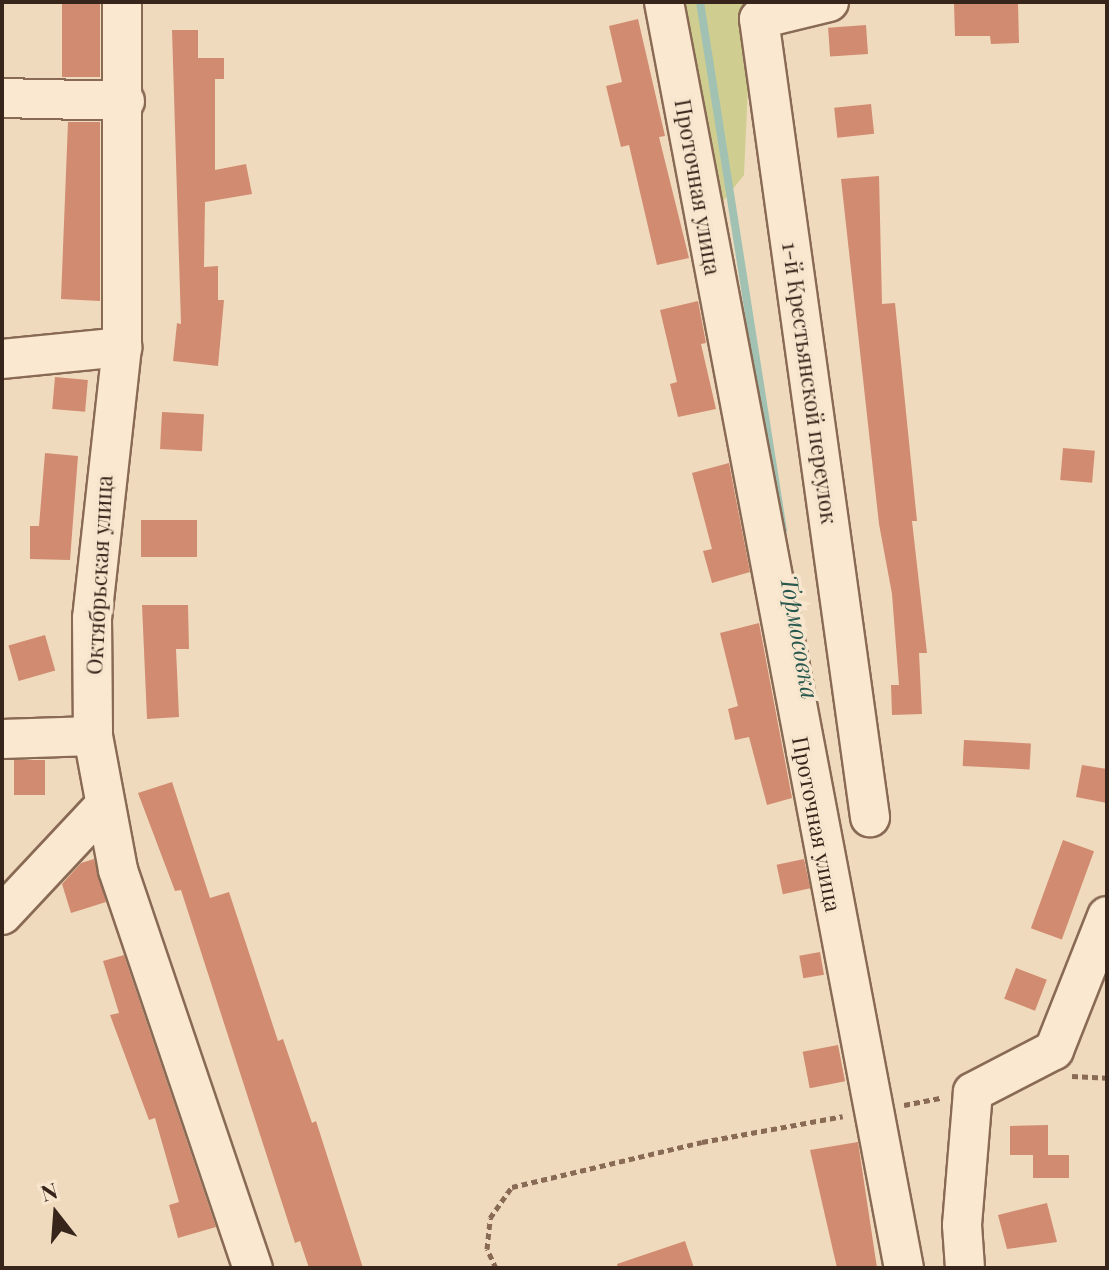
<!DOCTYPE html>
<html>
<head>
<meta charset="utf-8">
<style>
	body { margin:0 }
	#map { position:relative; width:1109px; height:1270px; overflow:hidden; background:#f0dabd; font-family:"Playfair Display",serif }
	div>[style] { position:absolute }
	.green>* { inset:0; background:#cfce90 }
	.stream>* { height:8px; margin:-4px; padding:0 4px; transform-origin:4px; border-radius:4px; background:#a1c1b3 }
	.building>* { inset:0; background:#d18b70; transform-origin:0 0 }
	.path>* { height:5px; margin-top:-2.5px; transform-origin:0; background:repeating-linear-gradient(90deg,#896a55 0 6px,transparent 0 10px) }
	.roads { filter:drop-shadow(2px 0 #896a55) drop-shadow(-2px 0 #896a55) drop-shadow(0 2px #896a55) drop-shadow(0 -2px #896a55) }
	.minor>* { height:38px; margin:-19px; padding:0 19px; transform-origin:19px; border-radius:19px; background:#fbe8d0 }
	span { translate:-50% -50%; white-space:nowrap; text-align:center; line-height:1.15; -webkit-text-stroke:7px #f7e5cd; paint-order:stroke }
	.street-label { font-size:22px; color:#37251b }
	.water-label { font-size:24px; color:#29584f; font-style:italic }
	.frame { position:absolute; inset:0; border:4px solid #37251b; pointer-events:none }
	.north { position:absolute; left:16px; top:1174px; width:80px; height:80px; -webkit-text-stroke:6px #f7e5cd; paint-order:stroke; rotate:343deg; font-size:22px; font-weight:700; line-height:32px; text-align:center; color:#37251b }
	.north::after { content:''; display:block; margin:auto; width:28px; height:36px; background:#37251b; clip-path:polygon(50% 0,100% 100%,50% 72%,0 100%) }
</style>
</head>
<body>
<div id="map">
	<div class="green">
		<i style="clip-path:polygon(672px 2px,781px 2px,789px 26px,748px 85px,744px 175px,713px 214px)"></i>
	</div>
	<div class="stream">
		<i style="left:700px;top:2px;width:535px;rotate:81.08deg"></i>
	</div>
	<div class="building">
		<i style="left:62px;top:2px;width:38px;height:75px"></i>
		<i style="clip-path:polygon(1018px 2px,1019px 43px,991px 44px,990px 36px,955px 36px,954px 4px)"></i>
		<i style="clip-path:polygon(638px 19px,665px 136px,659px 137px,689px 258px,657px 265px,629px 145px,621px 147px,606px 86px,622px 82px,609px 26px)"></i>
		<i style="left:866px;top:25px;width:29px;height:38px;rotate:86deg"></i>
		<i style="clip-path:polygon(172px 30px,198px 30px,198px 58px,224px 58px,224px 79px,215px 79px,215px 170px,246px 164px,252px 194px,205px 202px,204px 267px,218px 266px,218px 300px,224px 300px,218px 366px,173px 361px,177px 323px,181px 324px)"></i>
		<i style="left:871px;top:104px;width:30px;height:37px;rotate:84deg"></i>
		<i style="clip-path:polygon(68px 122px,100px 122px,100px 301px,61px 299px)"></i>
		<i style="clip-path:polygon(879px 176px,882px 304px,895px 303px,917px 521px,912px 521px,927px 653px,919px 653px,922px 714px,892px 715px,891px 685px,899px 685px,892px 594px,879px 524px,841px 179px)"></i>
		<i style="clip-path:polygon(698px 301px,706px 343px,701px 344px,716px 409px,678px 417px,670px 384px,677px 382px,660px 310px)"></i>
		<i style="left:55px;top:377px;width:33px;height:32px;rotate:5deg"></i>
		<i style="left:162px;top:412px;width:42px;height:37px;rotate:3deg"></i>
		<i style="left:1063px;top:448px;width:32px;height:32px;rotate:5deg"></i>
		<i style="clip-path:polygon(45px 453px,78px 456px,70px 560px,30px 559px,30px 526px,39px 526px)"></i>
		<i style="clip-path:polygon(729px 463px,750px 572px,712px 583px,703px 551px,712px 549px,692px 473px)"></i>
		<i style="left:141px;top:520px;width:56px;height:37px"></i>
		<i style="clip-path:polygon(142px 605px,188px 605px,189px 649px,176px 649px,179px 717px,147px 719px)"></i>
		<i style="clip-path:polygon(759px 623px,792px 798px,767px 805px,749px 737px,735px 740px,728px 709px,738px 706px,720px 633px)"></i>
		<i style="left:45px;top:635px;width:37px;height:38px;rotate:74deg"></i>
		<i style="left:964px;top:740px;width:67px;height:26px;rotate:3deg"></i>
		<i style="left:45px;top:760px;width:35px;height:31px;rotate:90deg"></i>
		<i style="clip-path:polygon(1082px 765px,1107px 769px,1107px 803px,1076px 797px)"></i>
		<i style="clip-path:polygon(172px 782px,210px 898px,229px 892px,278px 1041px,283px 1039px,312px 1123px,316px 1121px,363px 1268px,309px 1268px,300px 1241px,295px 1243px,181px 890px,175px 891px,138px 793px)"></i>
		<i style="left:1063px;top:840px;width:33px;height:94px;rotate:20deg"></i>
		<i style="clip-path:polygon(94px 859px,106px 902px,71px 913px,62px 884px,81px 863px)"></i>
		<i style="left:804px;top:859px;width:30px;height:28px;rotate:78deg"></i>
		<i style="left:820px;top:952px;width:23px;height:21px;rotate:80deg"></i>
		<i style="clip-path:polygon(124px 955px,216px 1227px,178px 1238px,169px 1205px,179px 1202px,155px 1118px,149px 1120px,110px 1015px,119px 1013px,103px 961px)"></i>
		<i style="left:1016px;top:968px;width:33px;height:33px;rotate:21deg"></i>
		<i style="left:838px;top:1045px;width:37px;height:36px;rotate:79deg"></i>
		<i style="clip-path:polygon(1048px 1125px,1048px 1155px,1069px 1155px,1069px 1178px,1033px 1178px,1033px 1155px,1046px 1155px,1010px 1155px,1010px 1126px)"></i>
		<i style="clip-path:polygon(858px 1142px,877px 1268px,837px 1268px,810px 1150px)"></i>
		<i style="clip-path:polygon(1047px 1203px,1057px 1242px,1007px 1249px,998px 1215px)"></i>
		<i style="clip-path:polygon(685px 1241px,694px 1268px,618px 1268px,617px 1264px)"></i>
	</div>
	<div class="path">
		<i style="left:1072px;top:1076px;width:35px;rotate:3deg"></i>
		<i style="left:904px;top:1105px;width:38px;rotate:-11deg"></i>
		<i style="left:496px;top:1268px;width:21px;rotate:-115deg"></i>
		<i style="left:487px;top:1249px;width:31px;rotate:-84deg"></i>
		<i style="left:490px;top:1218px;width:38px;rotate:-55deg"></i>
		<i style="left:512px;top:1187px;width:195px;rotate:-13.3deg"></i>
		<i style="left:702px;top:1142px;width:143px;rotate:-10.4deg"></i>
	</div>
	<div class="roads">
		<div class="minor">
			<i style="left:122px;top:2px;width:345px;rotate:90deg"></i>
			<i style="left:122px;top:347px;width:273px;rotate:96.3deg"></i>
			<i style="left:92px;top:618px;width:118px;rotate:89.5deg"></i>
			<i style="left:93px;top:736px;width:136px;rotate:79.4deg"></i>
			<i style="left:118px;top:870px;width:420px;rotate:71.3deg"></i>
			<i style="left:664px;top:2px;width:1289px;rotate:79.27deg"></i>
			<i style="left:829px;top:2px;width:72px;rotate:166.3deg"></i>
			<i style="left:759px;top:19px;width:806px;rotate:82.08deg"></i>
			<i style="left:2px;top:98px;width:123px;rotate:1.4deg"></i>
			<i style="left:2px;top:359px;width:121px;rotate:-5.7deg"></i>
			<i style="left:2px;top:739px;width:91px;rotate:-1.9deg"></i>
			<i style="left:2px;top:915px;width:149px;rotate:-46.9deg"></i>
			<i style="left:965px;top:1268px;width:43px;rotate:-94deg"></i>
			<i style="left:962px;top:1225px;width:133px;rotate:-85.3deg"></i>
			<i style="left:973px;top:1092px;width:91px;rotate:-27.4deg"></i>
			<i style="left:1054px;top:1050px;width:144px;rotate:-68.4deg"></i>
		</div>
	</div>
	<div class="street-label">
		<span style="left:698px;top:187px;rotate:80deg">Проточная улица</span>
		<span style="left:810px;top:383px;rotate:82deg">1-й Крестьянской переулок</span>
		<span style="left:99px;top:575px;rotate:-87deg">Октябрьская улица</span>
		<span style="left:817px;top:824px;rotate:79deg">Проточная улица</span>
	</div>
	<div class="water-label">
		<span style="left:800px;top:637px;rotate:80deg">Тормосовка</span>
	</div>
	<div class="frame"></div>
	<div class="north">N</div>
</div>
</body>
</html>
